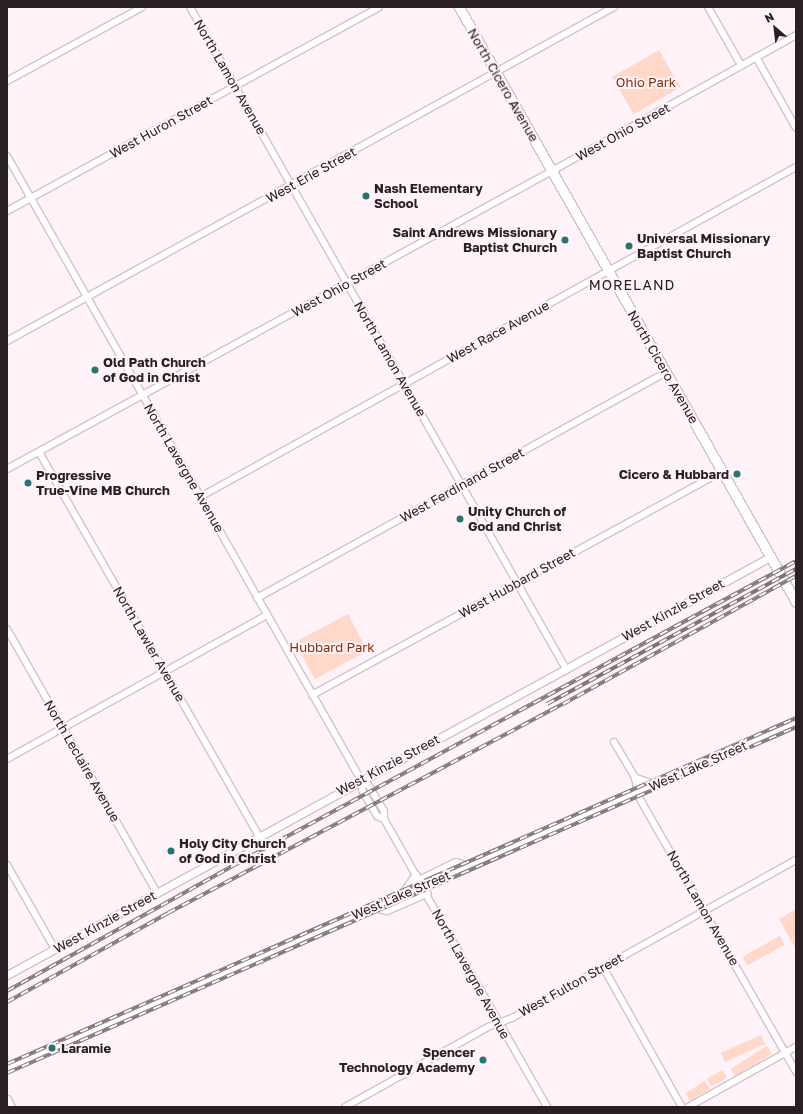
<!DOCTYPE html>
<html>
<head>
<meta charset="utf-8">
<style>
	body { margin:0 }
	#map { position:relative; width:803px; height:1114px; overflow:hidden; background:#fff2f9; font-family:"Golos Text",sans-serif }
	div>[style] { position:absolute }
	.green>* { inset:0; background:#ffd8c9; transform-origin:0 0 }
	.roads { filter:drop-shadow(1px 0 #d5c0cc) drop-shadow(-1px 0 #d5c0cc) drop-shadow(0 1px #d5c0cc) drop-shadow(0 -1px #d5c0cc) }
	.minor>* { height:6px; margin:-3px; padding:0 3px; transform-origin:3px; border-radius:3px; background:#fff }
	.tertiary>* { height:7px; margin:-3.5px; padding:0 3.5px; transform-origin:3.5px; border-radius:3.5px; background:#fff }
	.secondary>* { height:8px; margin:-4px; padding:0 4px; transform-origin:4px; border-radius:4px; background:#fff }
	.primary>* { height:9px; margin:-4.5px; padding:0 4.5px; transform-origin:4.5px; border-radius:4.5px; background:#fff }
	.rail>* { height:4px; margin-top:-2px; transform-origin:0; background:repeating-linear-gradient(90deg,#fff2f9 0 8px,#7e747a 0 16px); box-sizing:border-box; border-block:1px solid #7e747a }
	.dots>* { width:11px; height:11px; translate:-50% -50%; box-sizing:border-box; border:2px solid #fff2f9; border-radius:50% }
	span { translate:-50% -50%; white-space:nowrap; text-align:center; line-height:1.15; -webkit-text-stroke:4px #fff2f9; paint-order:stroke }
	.street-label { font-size:13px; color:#282025 }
	.park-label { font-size:13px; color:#803005 }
	.poi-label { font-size:13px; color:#282025; font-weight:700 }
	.left { translate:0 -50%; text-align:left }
	.right { translate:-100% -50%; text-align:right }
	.neighbourhood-label { font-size:14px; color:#282025; letter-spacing:1px }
	.frame { position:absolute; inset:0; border:8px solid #282025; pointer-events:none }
	.north { position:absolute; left:755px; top:8px; width:40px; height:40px; -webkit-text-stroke:3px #fff2f9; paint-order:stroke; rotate:332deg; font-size:11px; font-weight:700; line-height:16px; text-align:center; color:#282025 }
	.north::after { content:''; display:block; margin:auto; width:14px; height:18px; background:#282025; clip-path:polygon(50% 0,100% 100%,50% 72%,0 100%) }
</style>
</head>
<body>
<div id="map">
	<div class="green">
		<i style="left:659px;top:50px;width:43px;height:54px;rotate:60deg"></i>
		<i style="left:348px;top:614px;width:42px;height:60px;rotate:62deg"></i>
		<i style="clip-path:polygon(796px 909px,796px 949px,779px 919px)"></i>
		<i style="left:780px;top:936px;width:10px;height:43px;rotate:61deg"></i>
		<i style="left:761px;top:1035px;width:10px;height:44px;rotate:66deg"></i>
		<i style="left:767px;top:1046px;width:9px;height:43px;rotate:58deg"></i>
		<i style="left:723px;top:1070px;width:9px;height:18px;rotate:63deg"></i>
		<i style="left:705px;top:1081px;width:9px;height:23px;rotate:58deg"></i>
	</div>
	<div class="roads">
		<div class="minor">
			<i style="left:190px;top:7px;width:761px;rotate:60.4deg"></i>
			<i style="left:708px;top:7px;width:67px;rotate:60.4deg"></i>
			<i style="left:756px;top:57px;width:81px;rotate:60.6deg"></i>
			<i style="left:7px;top:81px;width:154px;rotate:-28.7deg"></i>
			<i style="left:7px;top:156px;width:717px;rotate:60.43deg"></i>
			<i style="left:361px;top:780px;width:10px;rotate:84deg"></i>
			<i style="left:362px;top:790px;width:30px;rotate:60deg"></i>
			<i style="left:377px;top:816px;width:8px;rotate:23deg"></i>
			<i style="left:7px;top:211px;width:424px;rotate:-28.7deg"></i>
			<i style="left:7px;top:341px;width:693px;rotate:-28.82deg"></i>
			<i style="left:39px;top:452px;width:443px;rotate:60.2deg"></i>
			<i style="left:7px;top:469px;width:621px;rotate:-28.67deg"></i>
			<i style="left:552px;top:171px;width:279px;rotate:-29.1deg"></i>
			<i style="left:200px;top:497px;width:681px;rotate:-28.97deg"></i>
			<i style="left:257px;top:598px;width:467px;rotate:-28.9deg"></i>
			<i style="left:7px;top:629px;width:304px;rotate:60.4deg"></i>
			<i style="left:312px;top:695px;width:467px;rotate:-28.6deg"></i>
			<i style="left:614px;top:742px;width:43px;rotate:59.3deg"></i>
			<i style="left:636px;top:779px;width:14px;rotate:86deg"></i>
			<i style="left:637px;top:793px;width:9px;rotate:63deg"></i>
			<i style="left:641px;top:801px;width:312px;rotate:60.2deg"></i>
			<i style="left:7px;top:759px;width:297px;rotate:-29deg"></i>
			<i style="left:361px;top:780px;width:10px;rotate:37deg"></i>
			<i style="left:369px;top:786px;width:29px;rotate:59deg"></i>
			<i style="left:384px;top:811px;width:8px;rotate:90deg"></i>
			<i style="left:384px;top:819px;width:69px;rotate:60.5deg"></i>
			<i style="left:7px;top:865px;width:97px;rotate:60.3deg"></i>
			<i style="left:424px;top:891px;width:249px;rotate:60.3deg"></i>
			<i style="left:603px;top:967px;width:161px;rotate:60.6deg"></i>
			<i style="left:345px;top:1107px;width:164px;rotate:-29.2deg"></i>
			<i style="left:488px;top:1027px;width:26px;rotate:-21deg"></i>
			<i style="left:512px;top:1018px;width:325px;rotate:-29.1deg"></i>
			<i style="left:688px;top:1107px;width:124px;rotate:-29.1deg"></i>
		</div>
		<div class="tertiary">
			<i style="left:7px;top:975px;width:870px;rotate:-28.72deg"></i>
			<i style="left:7px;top:1099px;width:9px;rotate:63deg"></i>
		</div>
		<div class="secondary">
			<i style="left:636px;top:779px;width:20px;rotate:18deg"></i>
			<i style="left:419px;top:881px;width:41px;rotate:-25.9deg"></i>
			<i style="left:456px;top:863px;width:12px;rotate:20deg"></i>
			<i style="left:403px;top:895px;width:23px;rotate:-56deg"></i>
			<i style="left:374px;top:907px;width:13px;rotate:13deg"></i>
			<i style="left:387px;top:910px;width:43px;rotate:-23.6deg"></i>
			<i style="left:7px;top:1068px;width:861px;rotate:-23.62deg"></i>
		</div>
		<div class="primary">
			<i style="left:459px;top:7px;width:684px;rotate:60.47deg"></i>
		</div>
	</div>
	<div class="rail">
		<i style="left:547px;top:704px;width:283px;rotate:-28.5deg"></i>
		<i style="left:7px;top:991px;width:264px;rotate:-29deg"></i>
		<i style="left:238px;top:863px;width:634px;rotate:-28.42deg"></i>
		<i style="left:7px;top:1002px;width:184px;rotate:-28.9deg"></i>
		<i style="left:168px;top:913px;width:447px;rotate:-27.9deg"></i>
		<i style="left:563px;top:704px;width:266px;rotate:-28.8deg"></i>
		<i style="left:7px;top:1064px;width:862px;rotate:-23.68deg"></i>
		<i style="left:7px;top:1073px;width:862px;rotate:-23.68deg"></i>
	</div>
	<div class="dots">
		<i style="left:366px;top:196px;background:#297370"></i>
		<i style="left:565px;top:240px;background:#297370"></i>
		<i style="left:629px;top:246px;background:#297370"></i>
		<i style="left:95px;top:370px;background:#297370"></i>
		<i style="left:737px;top:474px;background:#297370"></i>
		<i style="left:28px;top:483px;background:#297370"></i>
		<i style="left:460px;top:519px;background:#297370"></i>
		<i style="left:171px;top:851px;background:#297370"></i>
		<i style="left:52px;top:1048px;background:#297370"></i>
		<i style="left:483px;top:1060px;background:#297370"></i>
	</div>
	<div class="street-label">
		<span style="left:230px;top:77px;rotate:60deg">North Lamon Avenue</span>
		<span style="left:503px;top:85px;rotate:60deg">North Cicero Avenue</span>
		<span style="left:161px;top:127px;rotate:-29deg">West Huron Street</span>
		<span style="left:623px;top:132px;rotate:-29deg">West Ohio Street</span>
		<span style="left:311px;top:175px;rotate:-29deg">West Erie Street</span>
		<span style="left:339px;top:288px;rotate:-29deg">West Ohio Street</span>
		<span style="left:498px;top:332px;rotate:-29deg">West Race Avenue</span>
		<span style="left:390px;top:359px;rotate:60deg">North Lamon Avenue</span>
		<span style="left:663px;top:367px;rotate:60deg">North Cicero Avenue</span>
		<span style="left:184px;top:468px;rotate:60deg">North Lavergne Avenue</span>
		<span style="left:462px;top:485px;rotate:-29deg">West Ferdinand Street</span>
		<span style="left:517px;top:583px;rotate:-29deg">West Hubbard Street</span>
		<span style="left:673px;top:610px;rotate:-29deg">West Kinzie Street</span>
		<span style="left:149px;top:644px;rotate:60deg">North Lawler Avenue</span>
		<span style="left:82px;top:761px;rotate:60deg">North Leclaire Avenue</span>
		<span style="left:388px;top:765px;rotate:-28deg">West Kinzie Street</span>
		<span style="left:698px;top:766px;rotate:-24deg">West Lake Street</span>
		<span style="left:401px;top:895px;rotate:-23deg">West Lake Street</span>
		<span style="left:703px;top:908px;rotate:60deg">North Lamon Avenue</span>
		<span style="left:105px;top:922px;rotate:-29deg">West Kinzie Street</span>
		<span style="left:471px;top:974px;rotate:61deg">North Lavergne Avenue</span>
		<span style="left:571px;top:985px;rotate:-29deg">West Fulton Street</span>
	</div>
	<div class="park-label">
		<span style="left:646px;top:82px">Ohio Park</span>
		<span style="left:332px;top:647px">Hubbard Park</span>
	</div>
	<div class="poi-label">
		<span class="left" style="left:374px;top:196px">Nash Elementary<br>School</span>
		<span class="right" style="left:557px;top:240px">Saint Andrews Missionary<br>Baptist Church</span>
		<span class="left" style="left:637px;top:246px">Universal Missionary<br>Baptist Church</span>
		<span class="left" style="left:103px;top:370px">Old Path Church<br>of God in Christ</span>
		<span class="right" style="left:729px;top:474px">Cicero &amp; Hubbard</span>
		<span class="left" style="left:36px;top:483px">Progressive<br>True-Vine MB Church</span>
		<span class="left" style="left:468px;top:519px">Unity Church of<br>God and Christ</span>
		<span class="left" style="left:179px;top:851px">Holy City Church<br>of God in Christ</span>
		<span class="left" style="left:61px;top:1048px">Laramie</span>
		<span class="right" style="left:475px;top:1060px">Spencer<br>Technology Academy</span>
	</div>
	<div class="neighbourhood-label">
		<span style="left:632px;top:285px">MORELAND</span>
	</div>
	<div class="frame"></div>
	<div class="north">N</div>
</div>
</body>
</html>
